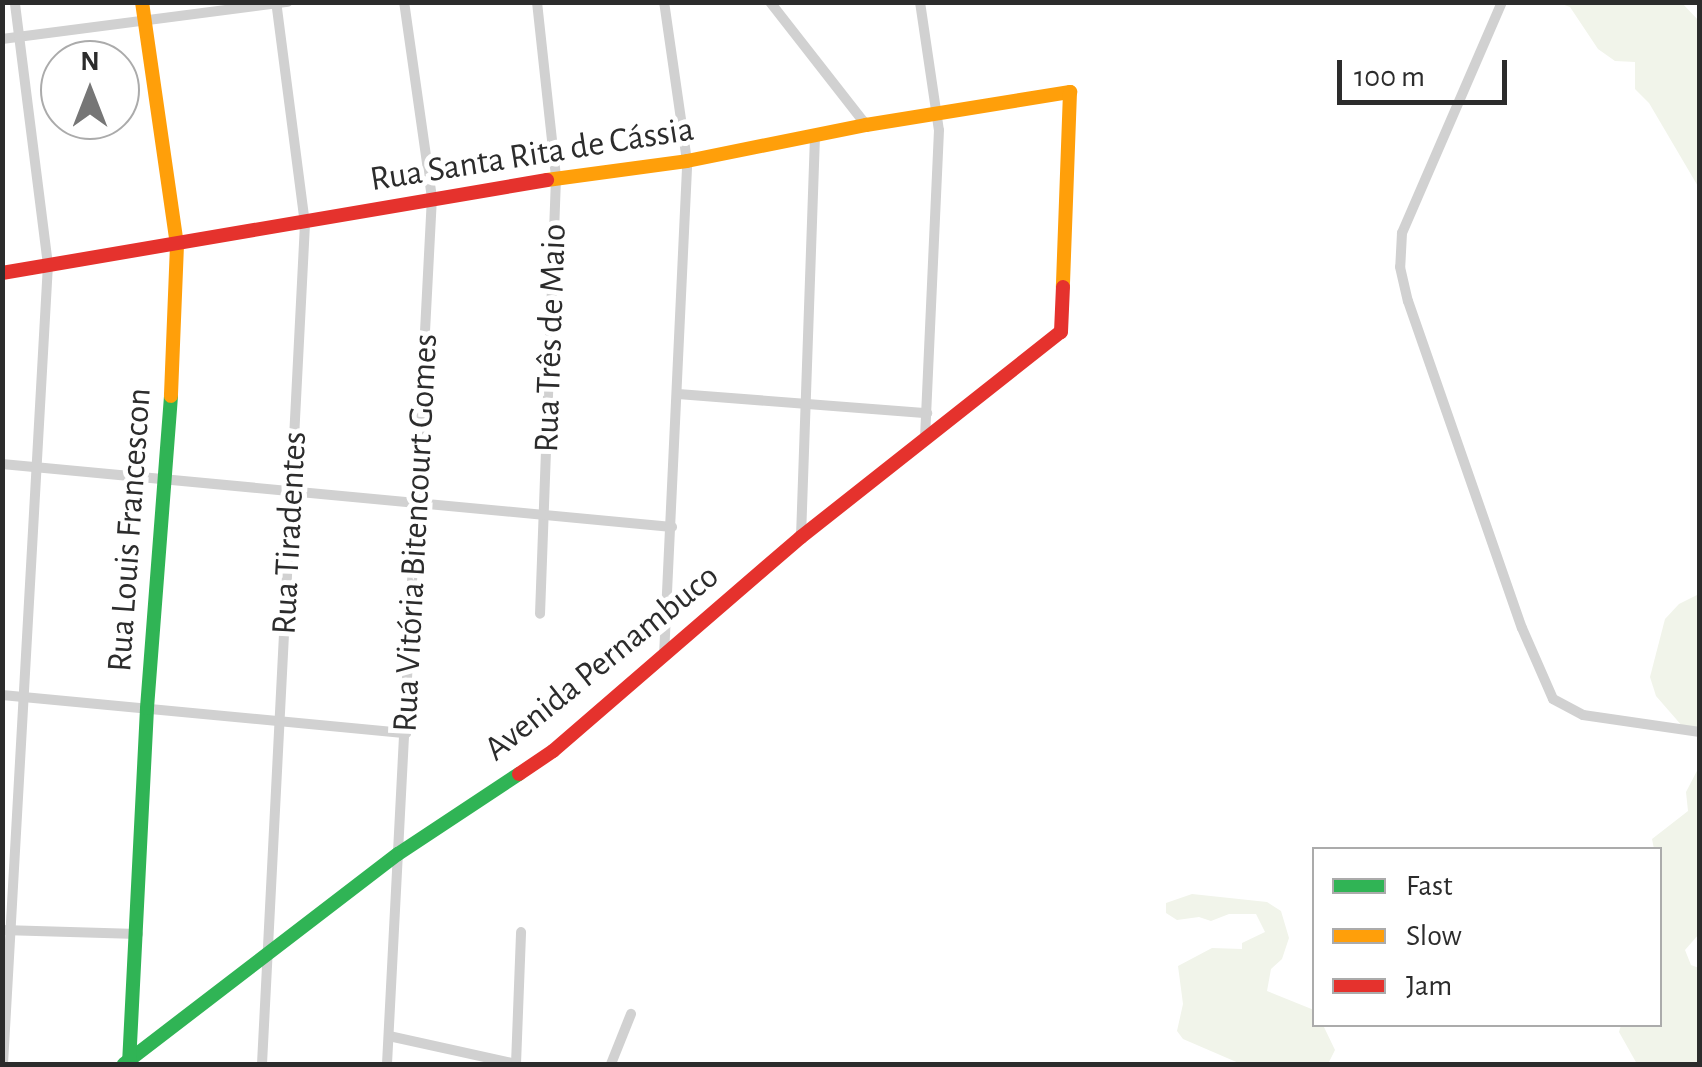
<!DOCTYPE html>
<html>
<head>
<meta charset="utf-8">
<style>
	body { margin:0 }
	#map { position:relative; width:1702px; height:1067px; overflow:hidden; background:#fff; font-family:"Alegreya Sans",sans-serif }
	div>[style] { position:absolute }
	.green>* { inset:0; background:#f1f4ea }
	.street>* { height:10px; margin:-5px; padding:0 5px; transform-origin:5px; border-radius:5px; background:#d1d1d1 }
	.fast>* { height:14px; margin:-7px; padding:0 7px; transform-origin:7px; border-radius:7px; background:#30b455 }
	.slow>* { height:14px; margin:-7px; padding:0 7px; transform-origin:7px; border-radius:7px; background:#ff9f0a }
	.jam>* { height:14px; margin:-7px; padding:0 7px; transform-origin:7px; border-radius:7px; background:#e5322d }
	span { translate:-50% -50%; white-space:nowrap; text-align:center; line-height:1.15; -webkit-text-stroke:10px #fff; paint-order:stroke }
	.street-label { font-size:35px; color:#2c2c2c }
	.frame { position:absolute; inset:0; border:5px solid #2c2c2c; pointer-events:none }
	.legend { position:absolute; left:1312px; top:847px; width:350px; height:180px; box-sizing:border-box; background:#fff; border:2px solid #ababab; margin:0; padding:12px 18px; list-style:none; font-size:30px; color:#2c2c2c }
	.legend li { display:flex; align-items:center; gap:20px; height:50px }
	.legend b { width:50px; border:2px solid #ababab }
	.north { position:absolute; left:40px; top:40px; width:100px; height:100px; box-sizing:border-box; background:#fff; border:2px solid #ababab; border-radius:50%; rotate:0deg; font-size:28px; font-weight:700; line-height:40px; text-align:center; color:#2c2c2c }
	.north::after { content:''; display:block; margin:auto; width:35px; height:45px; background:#767676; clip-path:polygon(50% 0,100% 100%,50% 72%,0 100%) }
	.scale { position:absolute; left:1337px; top:60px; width:170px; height:45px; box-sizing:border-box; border:5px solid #2c2c2c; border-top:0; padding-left:12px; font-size:30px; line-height:35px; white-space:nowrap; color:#2c2c2c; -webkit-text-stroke:8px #fff; paint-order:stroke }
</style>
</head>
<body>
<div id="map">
	<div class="green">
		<i style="clip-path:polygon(1559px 3px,1682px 3px,1699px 21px,1699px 188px,1649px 103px,1635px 89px,1635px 62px,1615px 61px,1598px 49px,1570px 7px)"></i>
		<i style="clip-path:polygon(1699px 594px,1699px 734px,1683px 727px,1656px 696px,1650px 677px,1665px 619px,1679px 604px)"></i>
		<i style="clip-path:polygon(1699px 767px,1699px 934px,1685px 950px,1691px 965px,1699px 968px,1699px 1064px,1637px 1064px,1619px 1032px,1621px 1025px,1660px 1024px,1660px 850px,1654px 849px,1652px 839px,1688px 811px,1686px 792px)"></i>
		<i style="clip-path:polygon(1192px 894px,1267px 902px,1281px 911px,1289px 938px,1282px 959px,1271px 969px,1267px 991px,1314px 1010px,1314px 1024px,1323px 1025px,1335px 1050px,1328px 1064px,1241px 1064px,1183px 1039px,1177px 1031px,1183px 1004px,1178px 966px,1212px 948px,1242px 949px,1242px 943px,1265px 932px,1256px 914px,1229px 914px,1211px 921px,1199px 917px,1177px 920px,1166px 913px,1166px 903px)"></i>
	</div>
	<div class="street">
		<i style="left:537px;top:2px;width:177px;rotate:83.8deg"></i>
		<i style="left:556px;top:178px;width:436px;rotate:92.1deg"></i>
		<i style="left:770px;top:2px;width:156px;rotate:52deg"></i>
		<i style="left:920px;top:2px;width:129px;rotate:81.6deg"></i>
		<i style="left:939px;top:130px;width:307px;rotate:92.6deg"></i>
		<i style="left:1502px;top:2px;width:252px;rotate:113.4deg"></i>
		<i style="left:1402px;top:233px;width:34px;rotate:93deg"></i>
		<i style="left:1400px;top:267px;width:35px;rotate:77deg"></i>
		<i style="left:1408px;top:301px;width:346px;rotate:70.8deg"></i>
		<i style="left:1522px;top:628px;width:77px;rotate:66.4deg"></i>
		<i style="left:1553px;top:699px;width:34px;rotate:28deg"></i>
		<i style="left:1583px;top:715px;width:118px;rotate:8.3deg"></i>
		<i style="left:2px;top:39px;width:288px;rotate:-7.4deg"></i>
		<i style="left:678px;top:394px;width:250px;rotate:4.4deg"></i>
		<i style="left:2px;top:464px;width:673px;rotate:5.37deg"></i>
		<i style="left:801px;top:537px;width:399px;rotate:-88deg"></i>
		<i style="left:664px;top:656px;width:496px;rotate:-87.3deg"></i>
		<i style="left:687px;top:161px;width:161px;rotate:-98.2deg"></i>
		<i style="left:2px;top:695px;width:406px;rotate:5.4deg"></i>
		<i style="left:2px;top:930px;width:136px;rotate:1.7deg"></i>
		<i style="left:389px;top:1036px;width:130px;rotate:12.4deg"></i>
		<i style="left:3px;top:1064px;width:800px;rotate:-86.78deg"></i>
		<i style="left:48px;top:265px;width:265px;rotate:-97.2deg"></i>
		<i style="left:262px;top:1064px;width:841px;rotate:-87.07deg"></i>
		<i style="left:305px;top:224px;width:224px;rotate:-97.4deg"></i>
		<i style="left:387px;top:1064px;width:867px;rotate:-87.03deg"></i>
		<i style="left:432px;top:198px;width:198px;rotate:-98.1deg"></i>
		<i style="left:516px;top:1064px;width:132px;rotate:-87.8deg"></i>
		<i style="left:611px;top:1064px;width:54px;rotate:-68.2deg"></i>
	</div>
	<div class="fast">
		<i style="left:124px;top:1064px;width:345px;rotate:-37.5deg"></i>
		<i style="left:398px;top:854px;width:145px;rotate:-33.5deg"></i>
		<i style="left:129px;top:1064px;width:356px;rotate:-87.1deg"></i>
		<i style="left:147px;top:708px;width:313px;rotate:-85.6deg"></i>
	</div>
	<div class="slow">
		<i style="left:142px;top:2px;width:246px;rotate:81.8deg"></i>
		<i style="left:177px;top:245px;width:151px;rotate:92.3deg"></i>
		<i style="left:547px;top:180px;width:141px;rotate:-7.7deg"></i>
		<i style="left:687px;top:161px;width:183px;rotate:-11.4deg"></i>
		<i style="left:866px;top:125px;width:207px;rotate:-9.2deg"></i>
		<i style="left:1070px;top:92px;width:195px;rotate:92.1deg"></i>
	</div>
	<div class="jam">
		<i style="left:2px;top:273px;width:553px;rotate:-9.68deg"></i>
		<i style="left:519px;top:774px;width:41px;rotate:-34.1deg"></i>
		<i style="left:553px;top:751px;width:328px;rotate:-40.8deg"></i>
		<i style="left:801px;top:537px;width:331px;rotate:-38.3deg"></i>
		<i style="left:1061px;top:332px;width:45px;rotate:-87.5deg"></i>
	</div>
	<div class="street-label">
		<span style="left:532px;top:155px;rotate:-9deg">Rua Santa Rita de Cássia</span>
		<span style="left:551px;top:338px;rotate:-88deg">Rua Três de Maio</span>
		<span style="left:130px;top:530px;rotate:-86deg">Rua Louis Francescon</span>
		<span style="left:290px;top:533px;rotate:-87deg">Rua Tiradentes</span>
		<span style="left:416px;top:533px;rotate:-87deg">Rua Vitória Bitencourt Gomes</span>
		<span style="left:602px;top:663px;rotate:-39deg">Avenida Pernambuco</span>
	</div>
	<div class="frame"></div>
	<ul class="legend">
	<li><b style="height:12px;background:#30b455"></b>Fast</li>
	<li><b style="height:12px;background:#ff9f0a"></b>Slow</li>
	<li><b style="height:12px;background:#e5322d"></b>Jam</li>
	</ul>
	<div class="north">N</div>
	<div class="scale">100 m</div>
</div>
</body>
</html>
